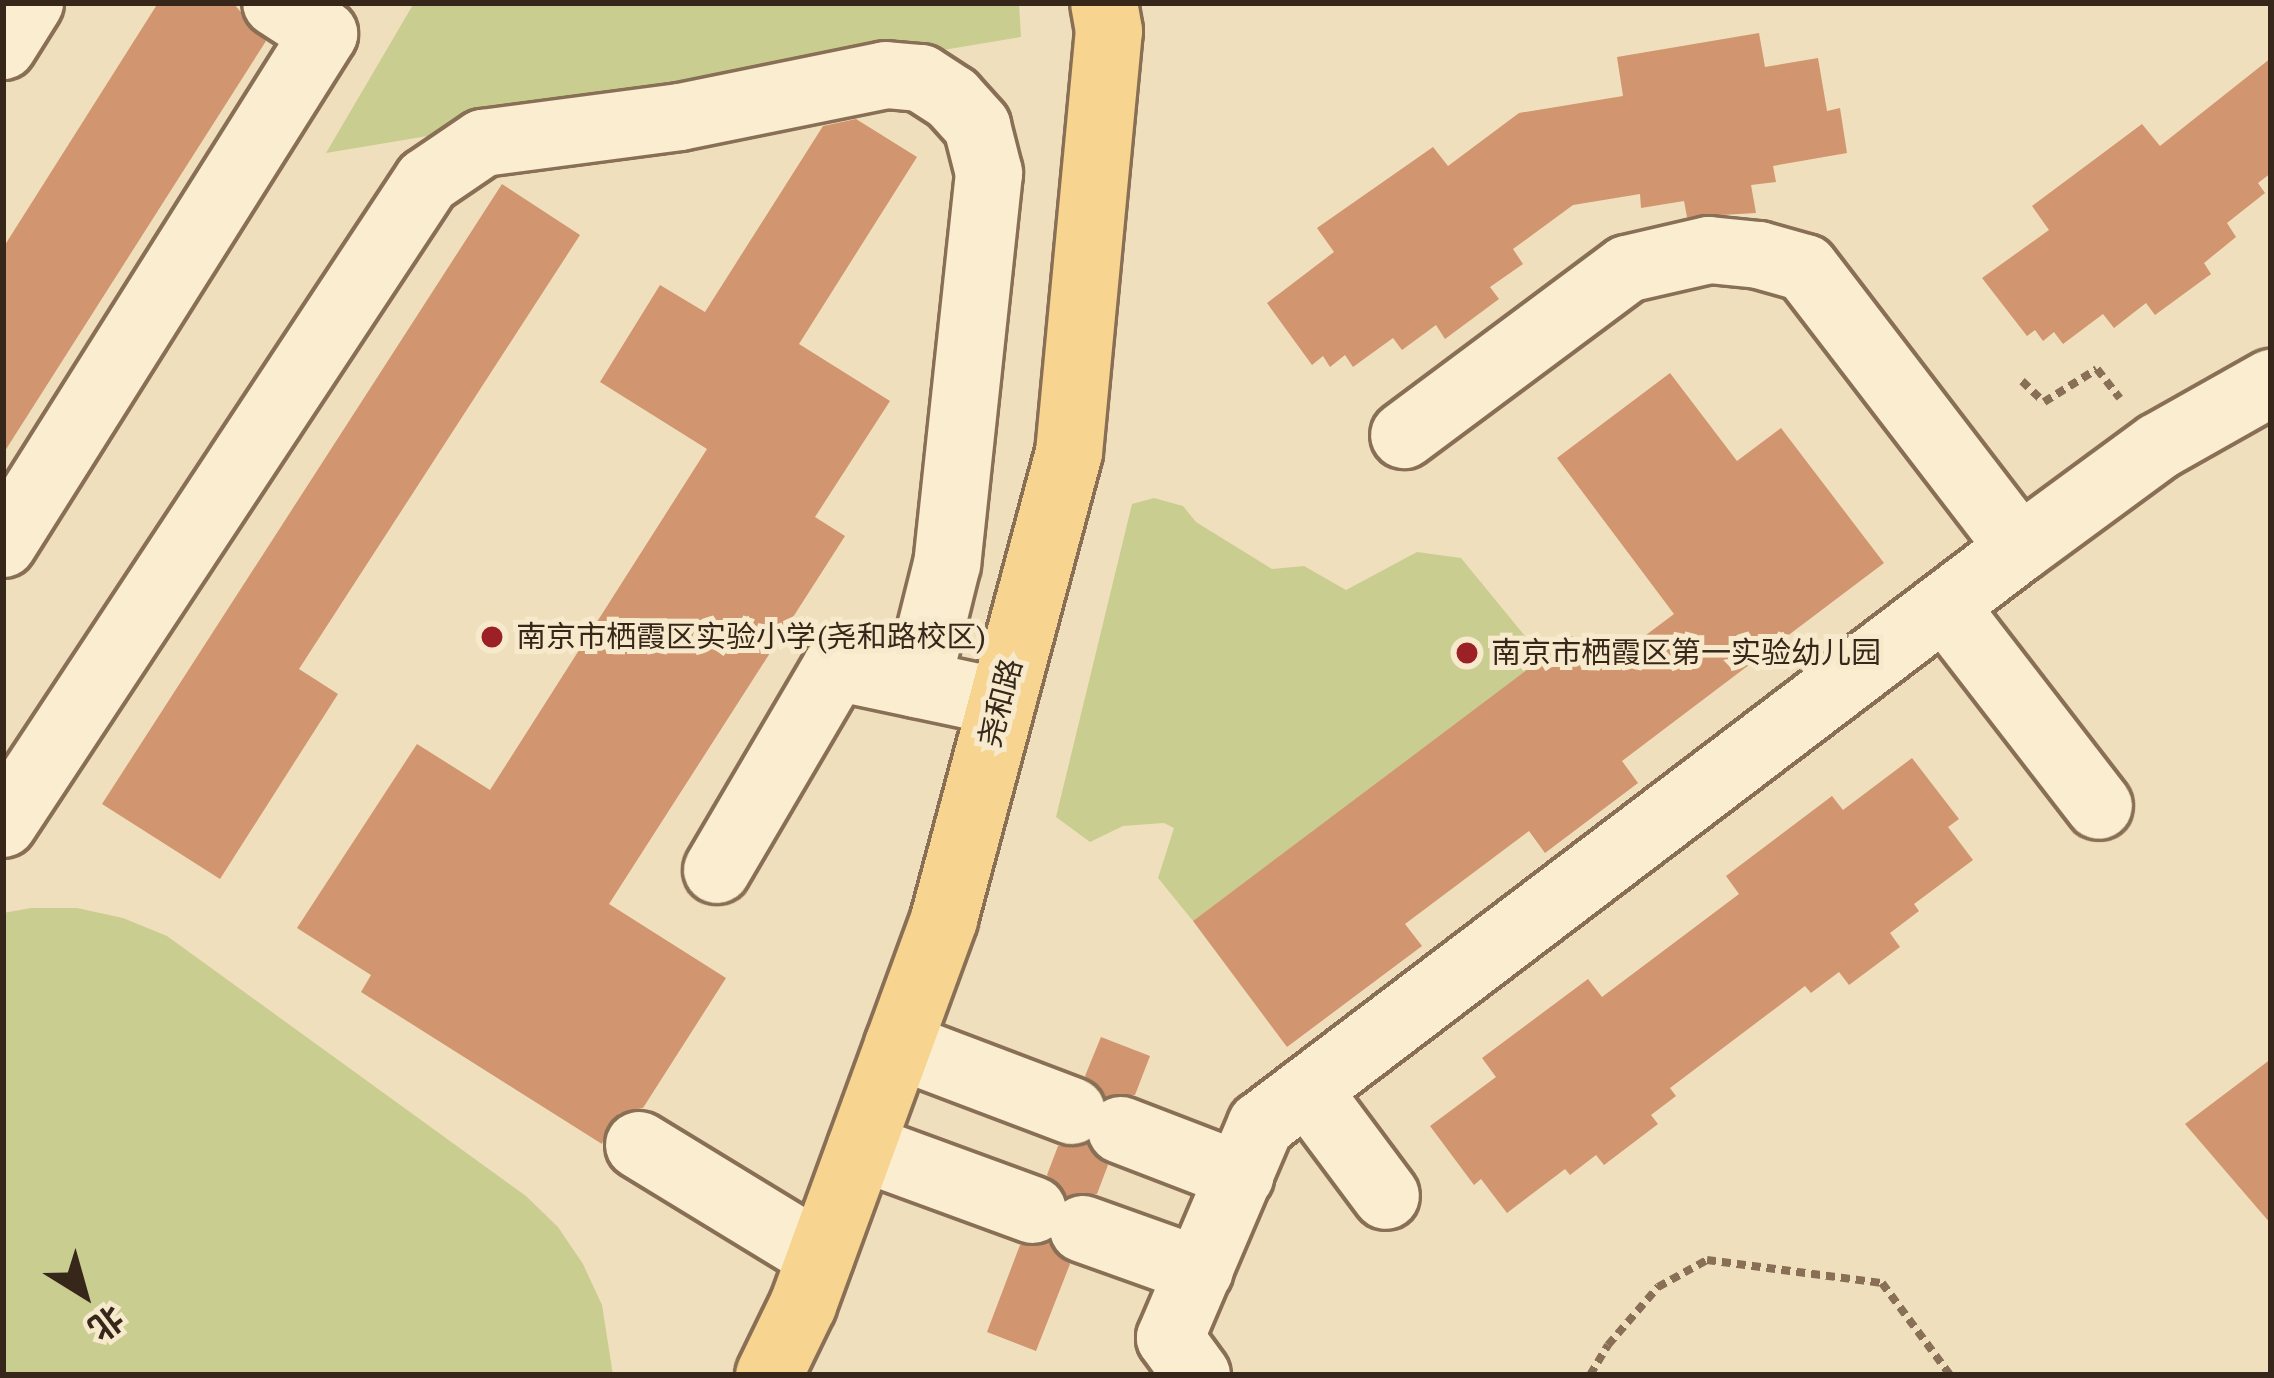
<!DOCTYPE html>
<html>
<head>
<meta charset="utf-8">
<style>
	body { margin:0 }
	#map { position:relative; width:2274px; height:1378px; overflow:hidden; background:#f0dfbc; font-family:"Crimson Pro","Noto Sans SC",serif }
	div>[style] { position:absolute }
	.green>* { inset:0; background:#c9ce90 }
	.building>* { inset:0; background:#d1956f }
	.path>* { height:8px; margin-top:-4px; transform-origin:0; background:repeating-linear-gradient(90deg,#886f55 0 9px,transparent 0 15px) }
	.roads { filter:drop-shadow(3px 0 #886f55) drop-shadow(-3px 0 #886f55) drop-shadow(0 3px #886f55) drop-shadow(0 -3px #886f55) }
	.minor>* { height:66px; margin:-33px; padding:0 33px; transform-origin:33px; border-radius:33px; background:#fbedcf }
	.major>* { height:66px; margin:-33px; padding:0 33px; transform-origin:33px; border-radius:33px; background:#f7d490 }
	.dots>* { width:33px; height:33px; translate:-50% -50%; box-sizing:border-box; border:6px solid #f7e9cc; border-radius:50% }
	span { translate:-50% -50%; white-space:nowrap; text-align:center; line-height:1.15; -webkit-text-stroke:10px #f7e9cc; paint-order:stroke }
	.poi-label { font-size:30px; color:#37271a }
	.left { translate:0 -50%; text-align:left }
	.street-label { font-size:30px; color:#37271a }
	.frame { position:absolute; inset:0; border:6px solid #37271a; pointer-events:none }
	.north { position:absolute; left:24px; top:1234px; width:120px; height:120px; -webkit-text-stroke:9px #f7e9cc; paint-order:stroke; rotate:143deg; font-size:33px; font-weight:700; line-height:48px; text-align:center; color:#37271a }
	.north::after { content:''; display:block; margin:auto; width:42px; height:54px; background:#37271a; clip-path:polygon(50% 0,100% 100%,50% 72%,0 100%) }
</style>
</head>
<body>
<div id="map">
	<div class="green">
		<i style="clip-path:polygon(414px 3px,1019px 3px,1021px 37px,326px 153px)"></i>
		<i style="clip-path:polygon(1154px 498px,1183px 506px,1196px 522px,1272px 569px,1304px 566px,1346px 590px,1417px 552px,1461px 558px,1543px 658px,1193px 921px,1158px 878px,1174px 828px,1164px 823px,1123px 826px,1090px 842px,1056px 817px,1132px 504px)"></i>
		<i style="clip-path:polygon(31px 908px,77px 908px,123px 918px,167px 936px,526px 1196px,558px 1227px,583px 1264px,602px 1305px,613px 1375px,3px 1375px,3px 913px)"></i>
	</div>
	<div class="building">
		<i style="clip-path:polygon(158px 3px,233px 3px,266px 41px,3px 454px,3px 248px)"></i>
		<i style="clip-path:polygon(1759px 33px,1765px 67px,1818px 58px,1827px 111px,1840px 108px,1847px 153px,1773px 166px,1776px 182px,1751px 185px,1756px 213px,1687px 217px,1684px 201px,1641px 208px,1640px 194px,1573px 205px,1513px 249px,1523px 264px,1490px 287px,1499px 299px,1445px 339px,1436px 325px,1402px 350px,1393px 338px,1353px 367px,1345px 355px,1330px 367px,1323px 356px,1312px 365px,1267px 303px,1334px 252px,1317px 228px,1433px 147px,1448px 166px,1519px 113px,1623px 96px,1617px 57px)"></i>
		<i style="clip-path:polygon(2271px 58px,2271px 173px,2258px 183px,2265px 193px,2227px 223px,2236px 237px,2204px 263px,2211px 274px,2155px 315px,2146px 303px,2114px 328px,2103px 314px,2063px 344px,2054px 332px,2043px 341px,2035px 330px,2027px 336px,1982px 278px,2049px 230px,2032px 206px,2142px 124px,2160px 146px)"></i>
		<i style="clip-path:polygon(856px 119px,917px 157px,799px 344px,890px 401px,815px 517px,845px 536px,609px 904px,726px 978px,643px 1108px,620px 1113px,608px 1125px,602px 1144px,361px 992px,371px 975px,297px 928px,417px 744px,490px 790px,707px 449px,600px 382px,660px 285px,705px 312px,823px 126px)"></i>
		<i style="clip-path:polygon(502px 184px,580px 235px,299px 669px,338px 694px,220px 879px,102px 804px)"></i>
		<i style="clip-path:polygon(1670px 373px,1737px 461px,1781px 428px,1884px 563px,1622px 761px,1638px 783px,1545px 853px,1529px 831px,1405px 924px,1422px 946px,1287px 1047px,1193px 921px,1572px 636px,1598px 671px,1674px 614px,1557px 458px)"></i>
		<i style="clip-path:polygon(1912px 758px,1959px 819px,1948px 827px,1973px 860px,1914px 904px,1919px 911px,1890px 933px,1900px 947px,1849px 985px,1839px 972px,1811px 993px,1805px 986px,1670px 1088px,1676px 1096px,1651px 1115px,1658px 1124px,1604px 1165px,1596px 1155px,1570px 1175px,1565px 1169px,1507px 1213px,1481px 1179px,1474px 1185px,1430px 1126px,1496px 1077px,1482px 1058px,1588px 979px,1602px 997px,1739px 894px,1726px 876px,1832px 796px,1843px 810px)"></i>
		<i style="clip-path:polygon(1101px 1037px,1150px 1056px,1135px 1095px,1106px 1097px,1085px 1076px)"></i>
		<i style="clip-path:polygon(2271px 1059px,2271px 1224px,2185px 1124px)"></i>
		<i style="clip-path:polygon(1087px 1144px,1108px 1165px,1097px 1194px,1067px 1196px,1047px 1175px,1058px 1146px)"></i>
		<i style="clip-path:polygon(1049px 1243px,1070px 1264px,1036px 1351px,987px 1332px,1020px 1245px)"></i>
	</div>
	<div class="path">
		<i style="left:2022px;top:381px;width:30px;rotate:44deg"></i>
		<i style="left:2044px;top:402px;width:62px;rotate:-31.9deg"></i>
		<i style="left:2097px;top:369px;width:37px;rotate:52deg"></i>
		<i style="left:1590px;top:1375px;width:35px;rotate:-59deg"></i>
		<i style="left:1608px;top:1345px;width:77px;rotate:-49.2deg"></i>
		<i style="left:1658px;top:1287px;width:56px;rotate:-28.9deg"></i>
		<i style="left:1707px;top:1260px;width:177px;rotate:7.5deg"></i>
		<i style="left:1882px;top:1283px;width:114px;rotate:53.5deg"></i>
	</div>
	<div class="roads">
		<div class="minor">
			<i style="left:3px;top:46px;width:51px;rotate:-57.9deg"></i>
			<i style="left:3px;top:544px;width:603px;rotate:-57.81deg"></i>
			<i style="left:324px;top:34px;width:57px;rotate:-147.1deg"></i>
			<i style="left:2020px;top:548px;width:172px;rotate:-36.3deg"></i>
			<i style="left:2159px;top:446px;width:129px;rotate:-29.4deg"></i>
			<i style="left:1946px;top:608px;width:250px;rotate:52.3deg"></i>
			<i style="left:3px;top:824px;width:770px;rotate:-56.6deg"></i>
			<i style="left:427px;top:181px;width:68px;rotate:-34.2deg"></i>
			<i style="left:483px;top:143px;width:199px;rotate:-7.5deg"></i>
			<i style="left:680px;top:117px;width:210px;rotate:-11.5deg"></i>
			<i style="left:886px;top:75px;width:35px;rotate:5deg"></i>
			<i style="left:921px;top:78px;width:37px;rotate:33deg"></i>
			<i style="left:952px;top:98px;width:38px;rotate:48deg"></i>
			<i style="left:977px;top:126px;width:49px;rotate:75.7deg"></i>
			<i style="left:989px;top:173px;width:393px;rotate:96.1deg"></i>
			<i style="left:947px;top:564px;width:124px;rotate:104deg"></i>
			<i style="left:717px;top:870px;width:235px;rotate:-59.6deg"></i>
			<i style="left:836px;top:667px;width:169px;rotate:12deg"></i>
			<i style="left:898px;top:1045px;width:186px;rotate:20.8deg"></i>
			<i style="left:1307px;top:1090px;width:132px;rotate:53.3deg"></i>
			<i style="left:1121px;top:1130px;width:128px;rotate:21.1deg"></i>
			<i style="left:639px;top:1145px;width:213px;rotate:31.4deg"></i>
			<i style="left:861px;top:1147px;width:183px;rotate:20.1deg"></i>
			<i style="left:1083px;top:1229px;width:124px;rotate:19.7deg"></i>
			<i style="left:1197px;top:1375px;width:46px;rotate:-126.1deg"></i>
			<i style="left:1170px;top:1338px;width:232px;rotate:-66.9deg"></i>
			<i style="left:1261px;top:1125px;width:953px;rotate:-37.24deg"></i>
			<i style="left:2020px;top:548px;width:353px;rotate:-127.5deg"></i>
			<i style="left:1805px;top:268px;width:48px;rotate:-164.2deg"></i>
			<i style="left:1759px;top:255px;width:50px;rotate:-174.3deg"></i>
			<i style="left:1709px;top:250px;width:84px;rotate:167deg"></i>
			<i style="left:1627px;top:269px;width:278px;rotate:143.3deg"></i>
		</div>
		<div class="major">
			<i style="left:769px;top:1375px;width:78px;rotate:-64.1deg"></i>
			<i style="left:803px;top:1305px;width:411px;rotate:-69.9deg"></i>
			<i style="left:944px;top:919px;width:482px;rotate:-75deg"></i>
			<i style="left:1069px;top:453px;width:424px;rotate:-84.6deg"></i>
			<i style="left:1109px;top:31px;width:28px;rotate:-100deg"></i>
		</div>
	</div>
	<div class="dots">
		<i style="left:492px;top:637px;background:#9b2126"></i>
		<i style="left:1467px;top:653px;background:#9b2126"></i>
	</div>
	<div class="poi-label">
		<span class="left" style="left:516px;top:637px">南京市栖霞区实验小学(尧和路校区)</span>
		<span class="left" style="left:1491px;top:653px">南京市栖霞区第一实验幼儿园</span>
	</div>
	<div class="street-label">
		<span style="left:1001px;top:703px;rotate:-75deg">尧和路</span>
	</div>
	<div class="frame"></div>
	<div class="north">北</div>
</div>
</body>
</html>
